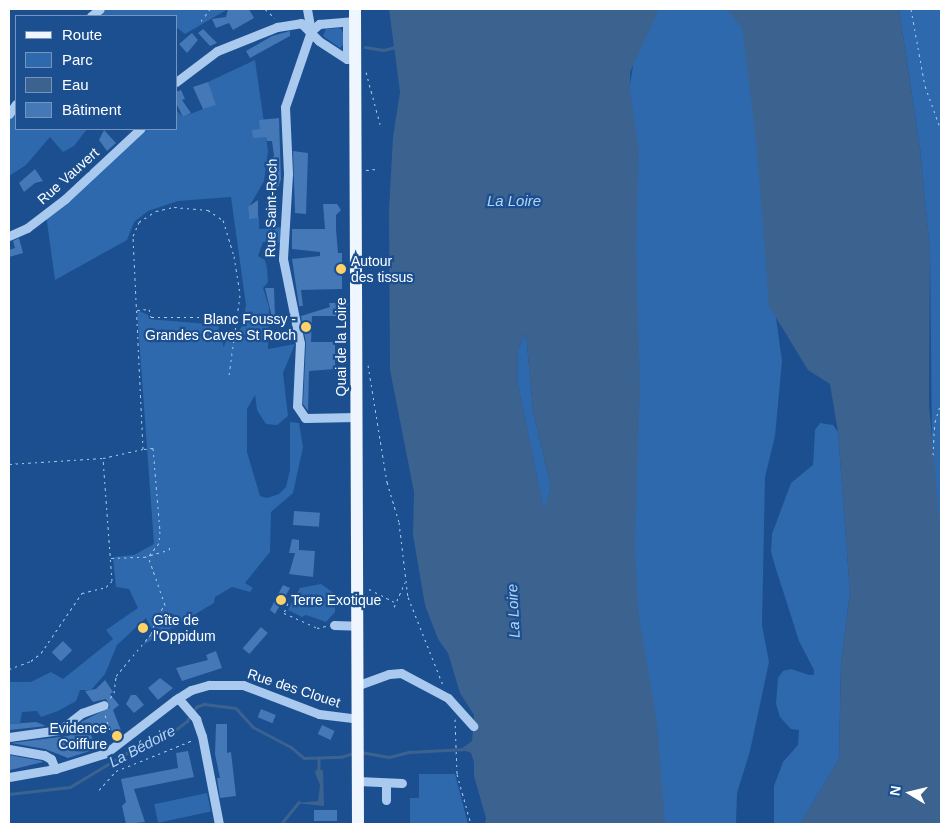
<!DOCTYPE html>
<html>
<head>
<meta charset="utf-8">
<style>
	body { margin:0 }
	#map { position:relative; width:950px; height:833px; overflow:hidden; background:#1b4f8f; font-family:Arial,sans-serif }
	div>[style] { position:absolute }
	.green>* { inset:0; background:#2e69ad; transform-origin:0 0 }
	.water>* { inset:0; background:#3c6290 }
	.stream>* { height:2.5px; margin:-1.25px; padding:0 1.25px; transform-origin:1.25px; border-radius:1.25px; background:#3c6290 }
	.building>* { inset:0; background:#4478b7; transform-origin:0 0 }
	.path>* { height:1px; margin-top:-0.5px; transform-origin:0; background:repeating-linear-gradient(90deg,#a9c9ee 0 2.5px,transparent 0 6.5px) }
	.minor>* { height:9px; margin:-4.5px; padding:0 4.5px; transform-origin:4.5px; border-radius:4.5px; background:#a9c9ee }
	.major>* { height:12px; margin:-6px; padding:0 6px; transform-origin:6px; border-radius:6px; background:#f0f6ff }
	.dots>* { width:14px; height:14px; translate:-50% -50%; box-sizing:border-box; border:2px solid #1b4f8f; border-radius:50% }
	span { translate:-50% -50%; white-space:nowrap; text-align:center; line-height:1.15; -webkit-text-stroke:4.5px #1b4f8f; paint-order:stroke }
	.street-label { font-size:14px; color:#fff }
	.poi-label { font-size:14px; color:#fff }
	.left { translate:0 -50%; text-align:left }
	.right { translate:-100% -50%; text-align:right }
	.water-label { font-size:15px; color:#b5d3f5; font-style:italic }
	.frame { position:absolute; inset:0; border:10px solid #fff; pointer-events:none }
	.legend { position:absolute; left:15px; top:15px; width:162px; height:115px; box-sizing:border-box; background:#1b4f8f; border:1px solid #7695bc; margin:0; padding:6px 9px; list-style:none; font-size:15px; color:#fff }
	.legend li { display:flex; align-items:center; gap:10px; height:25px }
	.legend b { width:25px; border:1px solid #7695bc }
	.north { position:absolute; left:885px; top:768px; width:50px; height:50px; -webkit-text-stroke:4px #1b4f8f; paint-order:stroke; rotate:279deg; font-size:14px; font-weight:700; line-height:20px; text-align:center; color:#fff }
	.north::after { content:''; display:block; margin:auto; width:18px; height:22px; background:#fff; clip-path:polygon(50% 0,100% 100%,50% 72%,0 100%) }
</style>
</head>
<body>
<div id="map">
	<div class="green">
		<i style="clip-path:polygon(102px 9px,228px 9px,185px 34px,176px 27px,176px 16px,91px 16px)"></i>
		<i style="clip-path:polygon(642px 9px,763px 9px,767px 252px,782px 361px,775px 436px,765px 477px,762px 625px,769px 662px,750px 751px,737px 793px,736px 824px,645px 824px,573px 208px,630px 85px)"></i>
		<i style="clip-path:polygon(899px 9px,941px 9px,941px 824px,872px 824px,932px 446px,930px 251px,920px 148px)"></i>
		<i style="clip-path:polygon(340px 28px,344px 34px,343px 45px,340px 48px,323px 36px,326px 29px)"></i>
		<i style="clip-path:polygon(255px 60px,268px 151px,264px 181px,248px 209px,249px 218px,259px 217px,259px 229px,284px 227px,284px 243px,263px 242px,258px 256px,265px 260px,267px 268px,268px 282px,263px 288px,269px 307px,268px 349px,295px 344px,283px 373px,288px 416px,277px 425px,266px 424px,257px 410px,255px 395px,247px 409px,247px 452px,260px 496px,267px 498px,279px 494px,286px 487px,290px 470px,290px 422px,299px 423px,303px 447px,293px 493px,271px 512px,270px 552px,245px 583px,253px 588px,250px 592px,232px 587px,215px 597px,214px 603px,143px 645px,153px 631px,146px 618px,117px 645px,105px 674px,91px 690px,80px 690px,76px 701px,58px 711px,41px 717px,37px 711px,22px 712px,20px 723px,9px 724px,9px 682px,31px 682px,51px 672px,63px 679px,113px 639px,106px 630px,138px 608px,129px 589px,116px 587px,113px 557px,134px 555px,154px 544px,137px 310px,148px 315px,149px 319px,219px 325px,218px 334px,236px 337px,243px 324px,246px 305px,231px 197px,178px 201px,148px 211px,134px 222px,127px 240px,55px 280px,46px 215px,140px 129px,176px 129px,176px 110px,183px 117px,203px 109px,208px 82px)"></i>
		<i style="clip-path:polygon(16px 104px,16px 129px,87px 129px,74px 146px,63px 152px,50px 137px,26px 165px,9px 176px,9px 114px)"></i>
		<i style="clip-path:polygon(526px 333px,533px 411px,551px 487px,544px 511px,517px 380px,518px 349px)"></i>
		<i style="clip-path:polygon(820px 423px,833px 425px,838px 432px,850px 593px,841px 663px,839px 759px,800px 824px,774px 824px,774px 786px,783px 762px,798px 745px,799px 730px,791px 729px,780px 717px,776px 704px,778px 678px,783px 671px,791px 669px,809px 675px,814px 675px,814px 670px,799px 641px,776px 569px,771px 552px,772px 534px,791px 483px,813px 465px,815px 430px)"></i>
		<i style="clip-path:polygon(321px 584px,335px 594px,335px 612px,326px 622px,306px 615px,302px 617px,288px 610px,300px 588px)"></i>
		<i style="clip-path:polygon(419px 774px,455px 774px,468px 824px,410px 824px,410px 798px,419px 798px)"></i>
		<i style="left:207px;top:793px;width:19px;height:54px;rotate:78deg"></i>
	</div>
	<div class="water">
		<i style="clip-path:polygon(evenodd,389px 9px,659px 9px,630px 72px,630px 90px,639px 153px,636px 246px,640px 386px,635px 549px,639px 616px,657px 722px,665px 824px,485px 824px,486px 818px,474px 776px,474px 762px,471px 753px,461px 749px,472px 741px,474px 715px,460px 693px,448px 653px,438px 639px,425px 605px,413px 535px,414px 492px,390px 370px,389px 210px,393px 137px,400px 92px,389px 9px,526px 333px,533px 411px,551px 487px,544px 510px,517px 380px,518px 349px,526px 333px)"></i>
		<i style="clip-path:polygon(726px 9px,899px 9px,920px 148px,930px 249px,929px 405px,941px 536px,941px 824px,800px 824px,839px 759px,841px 663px,850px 593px,838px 432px,830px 384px,808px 370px,769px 306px,756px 140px,742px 27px)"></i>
		<i style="clip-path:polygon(323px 770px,324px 806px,296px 803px,318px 801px,320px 785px,315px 773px,316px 770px)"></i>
	</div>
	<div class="stream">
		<i style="left:365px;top:47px;width:19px;rotate:9deg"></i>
		<i style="left:384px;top:50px;width:11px;rotate:-15deg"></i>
		<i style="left:361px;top:752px;width:28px;rotate:10deg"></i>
		<i style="left:389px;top:757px;width:21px;rotate:-14deg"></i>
		<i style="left:409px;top:752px;width:56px;rotate:-3.1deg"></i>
		<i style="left:319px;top:758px;width:14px;rotate:90deg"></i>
		<i style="left:9px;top:794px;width:61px;rotate:-6.5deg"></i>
		<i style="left:70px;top:787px;width:70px;rotate:-31deg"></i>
		<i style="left:130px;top:751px;width:39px;rotate:-21deg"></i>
		<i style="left:166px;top:737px;width:26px;rotate:-37deg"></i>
		<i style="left:187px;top:721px;width:17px;rotate:-57deg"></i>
		<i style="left:196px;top:707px;width:9px;rotate:-21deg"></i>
		<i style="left:204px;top:704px;width:32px;rotate:7deg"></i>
		<i style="left:236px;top:708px;width:25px;rotate:48deg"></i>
		<i style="left:253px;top:727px;width:43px;rotate:27.8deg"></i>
		<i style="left:291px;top:747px;width:17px;rotate:40deg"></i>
		<i style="left:304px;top:758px;width:37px;rotate:-2deg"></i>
		<i style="left:341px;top:757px;width:13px;rotate:-18deg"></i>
		<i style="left:281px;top:824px;width:28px;rotate:-51deg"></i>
	</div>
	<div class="building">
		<i style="clip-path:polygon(228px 9px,249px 9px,254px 18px,233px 30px,229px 23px,216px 28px,212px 19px,226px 17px)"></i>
		<i style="clip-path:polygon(203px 29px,217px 43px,210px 46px,198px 33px)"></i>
		<i style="clip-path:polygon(290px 31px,290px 36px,250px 58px,246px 51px,272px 36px)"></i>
		<i style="clip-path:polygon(192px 33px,198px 40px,187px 53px,179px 44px)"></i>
		<i style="clip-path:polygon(208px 82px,216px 105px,203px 109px,193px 87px)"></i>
		<i style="clip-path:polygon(181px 90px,185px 99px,182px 100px,191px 113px,183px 117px,176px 103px,176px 92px)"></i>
		<i style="clip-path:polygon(279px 118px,281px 179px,278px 188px,269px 187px,270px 176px,275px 177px,266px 164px,274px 156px,272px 141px,267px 141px,266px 137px,253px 138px,252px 130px,260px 129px,259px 120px)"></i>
		<i style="clip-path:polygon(104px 130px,116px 143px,107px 151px,99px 140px)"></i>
		<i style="clip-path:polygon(293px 151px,308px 153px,306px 214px,295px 213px)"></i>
		<i style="clip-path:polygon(35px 169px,43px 181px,35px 183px,24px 192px,19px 183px)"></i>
		<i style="clip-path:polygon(258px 200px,258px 218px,249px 219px,248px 207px)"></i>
		<i style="clip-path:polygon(323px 204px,337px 204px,341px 210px,336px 215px,336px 229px,338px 253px,342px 253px,342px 289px,301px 290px,303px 306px,299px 306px,292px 259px,320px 256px,320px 252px,292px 249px,292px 229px,325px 229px)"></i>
		<i style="clip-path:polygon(19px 238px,23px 253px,9px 257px,9px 250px,15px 248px,13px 241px)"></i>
		<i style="clip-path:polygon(265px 288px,274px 288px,275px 317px,272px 317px)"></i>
		<i style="clip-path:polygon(329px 303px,348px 303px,348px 316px,312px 316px,311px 342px,335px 342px,335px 369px,309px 371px,308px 411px,303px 404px,306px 343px,301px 316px,330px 307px)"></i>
		<i style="left:294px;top:511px;width:26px;height:14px;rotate:4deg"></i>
		<i style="clip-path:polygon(292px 539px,299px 540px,299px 550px,315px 551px,313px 577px,289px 574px,295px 553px,289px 553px)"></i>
		<i style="clip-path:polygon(283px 585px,290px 588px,275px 614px,270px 610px)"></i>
		<i style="left:261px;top:627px;width:9px;height:28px;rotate:41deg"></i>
		<i style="left:63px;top:641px;width:13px;height:16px;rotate:45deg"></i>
		<i style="clip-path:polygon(216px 651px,222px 668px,182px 681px,176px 668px,208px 660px,206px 655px)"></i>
		<i style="clip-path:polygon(160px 678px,173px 688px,158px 700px,148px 688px)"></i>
		<i style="clip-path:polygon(105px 680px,113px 692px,110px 694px,119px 705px,113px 710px,122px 733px,114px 739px,110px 726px,90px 732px,96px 749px,68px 758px,45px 749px,11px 743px,68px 736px,84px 730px,81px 722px,110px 707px,106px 699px,93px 702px,85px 691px,96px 689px)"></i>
		<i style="clip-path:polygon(131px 695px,136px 695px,144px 705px,134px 713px,126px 704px)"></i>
		<i style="left:261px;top:709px;width:16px;height:9px;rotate:22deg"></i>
		<i style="clip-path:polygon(36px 722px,46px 726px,10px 730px,10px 724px)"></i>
		<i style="clip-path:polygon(216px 724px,227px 724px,227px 753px,231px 752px,236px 796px,220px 798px,217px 778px,220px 778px,215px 754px)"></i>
		<i style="left:322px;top:725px;width:14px;height:10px;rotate:25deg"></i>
		<i style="clip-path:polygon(188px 751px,194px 777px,134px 789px,145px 822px,126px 824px,122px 806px,126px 802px,121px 779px,178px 768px,176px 753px)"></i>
		<i style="clip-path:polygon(9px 755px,42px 761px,43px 762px,10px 770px)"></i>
		<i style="left:337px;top:810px;width:11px;height:23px;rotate:90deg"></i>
	</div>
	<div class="path">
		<i style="left:265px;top:9px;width:13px;rotate:42deg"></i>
		<i style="left:911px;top:9px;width:78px;rotate:79.7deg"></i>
		<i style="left:925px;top:86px;width:47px;rotate:70deg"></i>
		<i style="left:201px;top:21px;width:15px;rotate:-53deg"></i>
		<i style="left:366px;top:72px;width:54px;rotate:74.9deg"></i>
		<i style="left:366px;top:170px;width:11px;rotate:-5deg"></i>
		<i style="left:137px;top:310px;width:12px;rotate:-5deg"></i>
		<i style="left:149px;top:309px;width:8px;rotate:76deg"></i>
		<i style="left:151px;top:317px;width:85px"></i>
		<i style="left:941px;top:327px;width:33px;rotate:90deg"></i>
		<i style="left:368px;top:365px;width:119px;rotate:80.8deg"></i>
		<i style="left:387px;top:482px;width:42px;rotate:73.3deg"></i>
		<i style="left:399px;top:522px;width:76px;rotate:83.2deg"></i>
		<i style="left:408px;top:597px;width:95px;rotate:68.3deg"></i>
		<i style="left:144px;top:449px;width:9px;rotate:-6deg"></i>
		<i style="left:153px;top:448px;width:83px;rotate:85.2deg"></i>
		<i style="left:160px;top:531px;width:12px;rotate:95deg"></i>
		<i style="left:159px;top:543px;width:16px;rotate:128deg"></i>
		<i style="left:933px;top:455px;width:33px;rotate:-87deg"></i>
		<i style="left:935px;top:422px;width:21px;rotate:-73deg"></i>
		<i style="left:9px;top:464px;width:94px;rotate:-3.7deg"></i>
		<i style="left:103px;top:458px;width:41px;rotate:-12.7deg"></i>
		<i style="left:143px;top:449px;width:213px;rotate:-92.7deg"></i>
		<i style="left:133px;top:236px;width:15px;rotate:-67deg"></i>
		<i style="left:139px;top:222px;width:20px;rotate:-33deg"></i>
		<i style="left:156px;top:211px;width:18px;rotate:-13deg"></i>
		<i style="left:174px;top:207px;width:34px;rotate:5deg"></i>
		<i style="left:208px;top:210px;width:18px;rotate:34deg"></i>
		<i style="left:223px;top:220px;width:38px;rotate:73deg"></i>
		<i style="left:234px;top:256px;width:39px;rotate:81deg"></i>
		<i style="left:240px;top:295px;width:81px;rotate:97.8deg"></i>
		<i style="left:111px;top:558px;width:33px;rotate:-2deg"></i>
		<i style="left:144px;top:557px;width:26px;rotate:-16deg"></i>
		<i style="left:169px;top:550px;width:4px;rotate:-76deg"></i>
		<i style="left:369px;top:589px;width:31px;rotate:27deg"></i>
		<i style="left:283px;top:600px;width:6px;rotate:31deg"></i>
		<i style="left:288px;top:603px;width:11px;rotate:112deg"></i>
		<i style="left:284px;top:613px;width:36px;rotate:24deg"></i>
		<i style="left:317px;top:628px;width:9px;rotate:-13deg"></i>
		<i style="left:394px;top:607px;width:27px;rotate:-66deg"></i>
		<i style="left:9px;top:669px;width:23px;rotate:-20deg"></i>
		<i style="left:31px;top:661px;width:13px;rotate:-39deg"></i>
		<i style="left:41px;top:653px;width:73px;rotate:-55.7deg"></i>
		<i style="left:82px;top:593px;width:25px;rotate:-14deg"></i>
		<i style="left:106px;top:587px;width:8px;rotate:-45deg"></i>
		<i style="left:112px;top:581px;width:122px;rotate:-94.2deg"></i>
		<i style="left:110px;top:698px;width:6px;rotate:-51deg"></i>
		<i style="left:114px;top:693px;width:17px;rotate:-83deg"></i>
		<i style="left:116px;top:676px;width:55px;rotate:-50.2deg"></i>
		<i style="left:151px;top:634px;width:20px;rotate:-72deg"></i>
		<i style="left:157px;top:615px;width:13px;rotate:-51deg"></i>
		<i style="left:165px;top:605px;width:52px;rotate:-109.1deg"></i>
		<i style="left:105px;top:715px;width:23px;rotate:72deg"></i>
		<i style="left:455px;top:719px;width:55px;rotate:87.9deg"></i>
		<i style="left:457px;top:774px;width:52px;rotate:74.4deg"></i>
		<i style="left:99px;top:790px;width:25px;rotate:-48deg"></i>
		<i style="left:116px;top:771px;width:83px;rotate:-21.9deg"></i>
	</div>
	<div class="minor">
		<i style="left:307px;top:9px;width:22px;rotate:80deg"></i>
		<i style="left:311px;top:31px;width:80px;rotate:108.9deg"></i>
		<i style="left:285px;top:107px;width:67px;rotate:87.4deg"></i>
		<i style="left:288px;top:174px;width:85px;rotate:93.4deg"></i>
		<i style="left:283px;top:259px;width:86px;rotate:78.6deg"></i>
		<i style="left:300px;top:343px;width:63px;rotate:92.7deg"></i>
		<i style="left:297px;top:406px;width:14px;rotate:56deg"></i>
		<i style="left:305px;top:418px;width:51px;rotate:-1.1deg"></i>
		<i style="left:91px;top:16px;width:11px;rotate:-38deg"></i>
		<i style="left:347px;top:22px;width:37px;rotate:90deg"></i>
		<i style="left:311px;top:31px;width:11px;rotate:-41deg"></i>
		<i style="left:319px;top:24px;width:36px;rotate:-5deg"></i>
		<i style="left:176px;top:82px;width:51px;rotate:-37.1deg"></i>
		<i style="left:217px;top:51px;width:65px;rotate:-21.8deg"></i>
		<i style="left:277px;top:27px;width:24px;rotate:-9deg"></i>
		<i style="left:301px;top:23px;width:25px;rotate:45deg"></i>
		<i style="left:319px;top:41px;width:33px;rotate:33deg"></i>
		<i style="left:347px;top:59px;width:8px"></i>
		<i style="left:9px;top:114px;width:12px;rotate:-55deg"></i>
		<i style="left:9px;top:236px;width:20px;rotate:-24deg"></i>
		<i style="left:27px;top:228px;width:48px;rotate:-37.3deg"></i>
		<i style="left:65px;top:199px;width:103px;rotate:-43deg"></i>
		<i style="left:334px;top:625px;width:24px;rotate:2deg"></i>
		<i style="left:356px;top:686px;width:35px;rotate:-20deg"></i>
		<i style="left:389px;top:674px;width:12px;rotate:-5deg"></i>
		<i style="left:401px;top:673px;width:53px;rotate:28deg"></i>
		<i style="left:448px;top:698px;width:38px;rotate:48deg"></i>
		<i style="left:178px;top:698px;width:28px;rotate:49deg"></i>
		<i style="left:196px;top:719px;width:18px;rotate:71deg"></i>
		<i style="left:202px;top:736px;width:90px;rotate:79.1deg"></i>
		<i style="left:9px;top:737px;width:51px;rotate:-7.8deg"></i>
		<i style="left:60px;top:730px;width:28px;rotate:-38deg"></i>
		<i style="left:82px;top:713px;width:23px;rotate:-20deg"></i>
		<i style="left:9px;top:749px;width:36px;rotate:10deg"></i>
		<i style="left:44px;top:755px;width:8px;rotate:30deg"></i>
		<i style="left:51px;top:759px;width:11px;rotate:68deg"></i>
		<i style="left:9px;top:777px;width:47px;rotate:-9.9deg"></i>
		<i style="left:55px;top:769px;width:53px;rotate:-17.4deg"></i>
		<i style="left:106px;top:753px;width:87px;rotate:-37.5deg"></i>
		<i style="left:175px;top:700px;width:19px;rotate:-32deg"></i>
		<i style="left:191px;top:690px;width:19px;rotate:-16deg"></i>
		<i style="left:209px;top:685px;width:34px"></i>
		<i style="left:243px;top:685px;width:81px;rotate:20.9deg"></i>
		<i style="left:319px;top:714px;width:38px;rotate:7deg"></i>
		<i style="left:358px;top:781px;width:44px;rotate:2.6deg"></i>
		<i style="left:386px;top:800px;width:16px;rotate:-90deg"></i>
	</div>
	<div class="major">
		<i style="left:355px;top:9px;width:815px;rotate:89.79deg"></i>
	</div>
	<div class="dots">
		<i style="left:341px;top:269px;background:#ffd166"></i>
		<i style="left:306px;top:327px;background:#ffd166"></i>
		<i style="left:281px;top:600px;background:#ffd166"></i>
		<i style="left:143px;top:628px;background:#ffd166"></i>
		<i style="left:117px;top:736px;background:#ffd166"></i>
	</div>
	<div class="street-label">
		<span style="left:68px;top:176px;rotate:-42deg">Rue Vauvert</span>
		<span style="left:271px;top:208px;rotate:-89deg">Rue Saint-Roch</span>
		<span style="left:341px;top:347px;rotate:-90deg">Quai de la Loire</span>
		<span style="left:294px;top:688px;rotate:18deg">Rue des Clouet</span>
	</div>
	<div class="poi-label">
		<span class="left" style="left:351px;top:269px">Autour<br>des tissus</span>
		<span class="right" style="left:296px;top:327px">Blanc Foussy -<br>Grandes Caves St Roch</span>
		<span class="left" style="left:291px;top:600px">Terre Exotique</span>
		<span class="left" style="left:153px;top:628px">Gîte de<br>l'Oppidum</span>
		<span class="right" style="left:107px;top:736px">Evidence<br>Coiffure</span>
	</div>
	<div class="water-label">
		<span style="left:514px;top:201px">La Loire</span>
		<span style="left:513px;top:611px;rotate:-93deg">La Loire</span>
		<span style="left:142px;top:746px;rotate:-28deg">La Bédoire</span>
	</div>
	<div class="frame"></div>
	<ul class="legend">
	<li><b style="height:6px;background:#f0f6ff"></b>Route</li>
	<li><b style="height:14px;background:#2e69ad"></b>Parc</li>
	<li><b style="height:14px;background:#3c6290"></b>Eau</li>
	<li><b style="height:14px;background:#4478b7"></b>Bâtiment</li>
	</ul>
	<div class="north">N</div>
</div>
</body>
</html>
